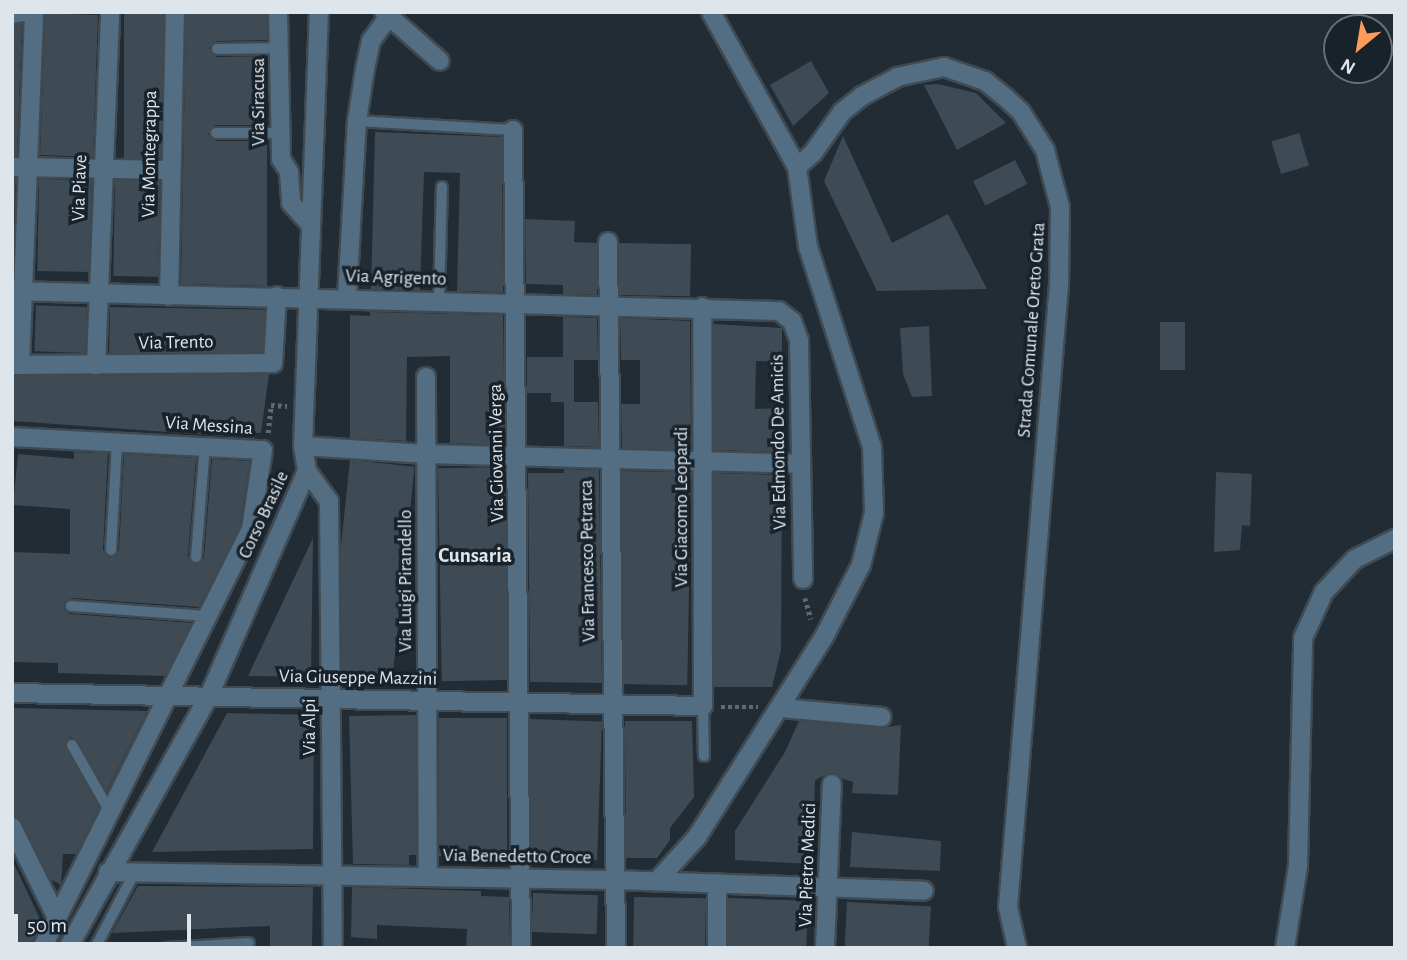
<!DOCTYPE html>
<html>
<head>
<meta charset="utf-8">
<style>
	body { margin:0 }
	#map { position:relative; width:1407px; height:960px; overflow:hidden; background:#212c35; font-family:"Alegreya Sans",sans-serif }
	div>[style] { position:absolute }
	.building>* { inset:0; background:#3e4b54; transform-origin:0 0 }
	.path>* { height:4.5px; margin-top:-2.25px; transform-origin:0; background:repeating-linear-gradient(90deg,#606971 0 3.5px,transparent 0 7px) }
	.roads { filter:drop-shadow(2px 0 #3f4a52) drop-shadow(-2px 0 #3f4a52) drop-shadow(0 2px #3f4a52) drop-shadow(0 -2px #3f4a52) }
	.service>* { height:10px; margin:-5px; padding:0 5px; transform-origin:5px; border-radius:5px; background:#536e82 }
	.minor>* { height:18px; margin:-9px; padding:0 9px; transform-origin:9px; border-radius:9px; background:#536e82 }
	span { translate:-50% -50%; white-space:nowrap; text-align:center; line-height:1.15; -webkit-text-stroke:7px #18222b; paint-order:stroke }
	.street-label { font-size:19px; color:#dee5eb }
	.neighbourhood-label { font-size:21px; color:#dee5eb; font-weight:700 }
	.frame { position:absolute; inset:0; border:14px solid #dee5eb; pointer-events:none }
	.north { position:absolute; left:1323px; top:14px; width:70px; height:70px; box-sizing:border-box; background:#18222b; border:2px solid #677078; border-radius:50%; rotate:210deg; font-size:19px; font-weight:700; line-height:28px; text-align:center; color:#dee5eb }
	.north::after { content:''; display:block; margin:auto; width:24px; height:32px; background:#fe9b59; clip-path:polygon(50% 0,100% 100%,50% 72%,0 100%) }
	.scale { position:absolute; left:14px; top:914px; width:177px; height:32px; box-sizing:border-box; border:4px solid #dee5eb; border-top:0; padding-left:9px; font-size:21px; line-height:24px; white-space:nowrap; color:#dee5eb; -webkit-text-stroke:5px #18222b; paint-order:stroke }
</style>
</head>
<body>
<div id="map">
	<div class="building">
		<i style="left:124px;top:12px;width:40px;height:146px"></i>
		<i style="clip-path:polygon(186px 12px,267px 12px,267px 40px,217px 41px,209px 48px,216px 57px,266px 56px,266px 125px,215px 125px,208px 134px,216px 141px,267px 141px,267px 286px,181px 284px)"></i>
		<i style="left:98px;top:15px;width:142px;height:53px;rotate:92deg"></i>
		<i style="clip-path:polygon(22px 24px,17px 156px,12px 156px,12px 25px)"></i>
		<i style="clip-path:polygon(811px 61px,829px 93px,793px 126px,770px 85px)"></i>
		<i style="clip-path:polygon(938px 84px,976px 93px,1006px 123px,957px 150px,924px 85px)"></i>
		<i style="clip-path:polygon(375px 132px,502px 137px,503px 292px,457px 291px,460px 173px,424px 172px,420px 290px,371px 289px)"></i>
		<i style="left:1299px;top:133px;width:34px;height:29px;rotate:73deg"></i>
		<i style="clip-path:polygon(843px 136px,892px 243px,948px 214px,987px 289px,877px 291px,824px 181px)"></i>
		<i style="left:1015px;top:160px;width:27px;height:47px;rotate:63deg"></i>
		<i style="clip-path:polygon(12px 178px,16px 178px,12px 270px)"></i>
		<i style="left:39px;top:179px;width:53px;height:92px;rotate:1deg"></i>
		<i style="left:115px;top:180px;width:45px;height:96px;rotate:1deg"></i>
		<i style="clip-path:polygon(525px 219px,575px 221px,574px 242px,597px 243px,597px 295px,563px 294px,563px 285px,526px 284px)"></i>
		<i style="left:619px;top:243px;width:72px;height:52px;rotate:1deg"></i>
		<i style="left:87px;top:307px;width:46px;height:51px;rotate:92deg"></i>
		<i style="left:110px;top:307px;width:155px;height:46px;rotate:1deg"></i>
		<i style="clip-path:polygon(370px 312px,503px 315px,505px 445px,450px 443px,450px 356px,407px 357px,406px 441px,350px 438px,350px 315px,370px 316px)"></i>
		<i style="clip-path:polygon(563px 317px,597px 318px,598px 360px,574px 360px,574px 402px,598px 402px,599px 447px,564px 446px,564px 402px,551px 402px,551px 393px,527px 393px,527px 357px,563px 357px)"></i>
		<i style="clip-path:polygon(620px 318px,690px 321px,691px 450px,622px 448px,621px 404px,640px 404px,640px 360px,621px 360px)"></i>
		<i style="left:1160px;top:322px;width:25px;height:48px"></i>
		<i style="clip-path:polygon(713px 324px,782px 328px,782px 362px,756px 361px,755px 409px,779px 408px,779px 452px,714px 450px)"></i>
		<i style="clip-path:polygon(929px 326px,932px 396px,912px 397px,903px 374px,900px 328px)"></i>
		<i style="clip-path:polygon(269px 374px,261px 433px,254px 433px,254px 438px,12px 421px,12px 376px)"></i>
		<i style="clip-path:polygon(74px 452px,108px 453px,103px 550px,110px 558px,119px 550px,124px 454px,196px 458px,188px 556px,196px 565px,204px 558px,212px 459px,250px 461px,240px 526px,199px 607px,72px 598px,64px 602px,64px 610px,70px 614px,192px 623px,165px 676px,58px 673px,58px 663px,12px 662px,12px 552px,70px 554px,70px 509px,13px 505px,18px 454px,74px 459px)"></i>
		<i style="left:350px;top:460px;width:65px;height:218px;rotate:6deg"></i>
		<i style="left:505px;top:467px;width:213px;height:67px;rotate:89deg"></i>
		<i style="clip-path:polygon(564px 469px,599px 470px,602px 683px,530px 682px,528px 473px,564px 473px)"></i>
		<i style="left:622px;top:471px;width:69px;height:213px;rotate:1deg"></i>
		<i style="clip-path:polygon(1216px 472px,1252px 474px,1250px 526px,1242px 525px,1240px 550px,1214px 552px)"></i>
		<i style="clip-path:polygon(714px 473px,779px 475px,782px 479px,781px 650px,772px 687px,714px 687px)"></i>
		<i style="clip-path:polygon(313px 538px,311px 677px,248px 676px,272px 625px)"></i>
		<i style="clip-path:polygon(12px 708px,147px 711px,107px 791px,78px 741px,71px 737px,65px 742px,99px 808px,76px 854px,63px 854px,61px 885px,50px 879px,22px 822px,12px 816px)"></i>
		<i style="clip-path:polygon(227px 713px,314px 715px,313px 849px,152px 852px)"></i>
		<i style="clip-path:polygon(416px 715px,417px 855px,409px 855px,409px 865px,353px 864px,349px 716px)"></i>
		<i style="left:439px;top:718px;width:68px;height:138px"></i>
		<i style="left:530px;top:719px;width:72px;height:139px;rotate:2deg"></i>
		<i style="clip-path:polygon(625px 721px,692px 721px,694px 797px,670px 828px,670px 840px,657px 858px,626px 858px)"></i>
		<i style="clip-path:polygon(799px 721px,881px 728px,901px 725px,898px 795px,852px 793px,853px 782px,827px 774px,815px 780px,812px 864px,735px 860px,735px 831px,785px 752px)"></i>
		<i style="clip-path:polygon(852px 832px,941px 841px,940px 871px,850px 867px)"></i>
		<i style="clip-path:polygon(12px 860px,42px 923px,29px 948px,12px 948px)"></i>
		<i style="clip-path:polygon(138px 886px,313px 887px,312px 948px,270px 948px,270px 926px,112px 933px)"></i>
		<i style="clip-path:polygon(352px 887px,481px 891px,481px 896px,509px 897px,510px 948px,466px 948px,467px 929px,377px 925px,377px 939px,351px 937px)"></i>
		<i style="left:533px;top:893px;width:65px;height:39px;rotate:2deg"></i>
		<i style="left:634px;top:897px;width:72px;height:51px;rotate:1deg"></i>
		<i style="left:728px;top:898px;width:80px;height:50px;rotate:2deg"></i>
		<i style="left:847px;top:902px;width:84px;height:46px;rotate:3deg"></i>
	</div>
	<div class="path">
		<i style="left:268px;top:433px;width:28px;rotate:-84deg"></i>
		<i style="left:271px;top:405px;width:16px;rotate:4deg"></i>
		<i style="left:805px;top:598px;width:22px;rotate:74deg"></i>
		<i style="left:721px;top:707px;width:37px"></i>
	</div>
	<div class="roads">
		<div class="service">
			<i style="left:217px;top:49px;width:63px;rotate:-0.9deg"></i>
			<i style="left:357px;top:121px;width:156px;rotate:3.3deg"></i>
			<i style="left:216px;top:133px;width:64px"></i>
			<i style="left:439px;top:300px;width:113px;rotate:-88.5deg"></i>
			<i style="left:111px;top:550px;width:108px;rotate:-86.8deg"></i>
			<i style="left:196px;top:557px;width:111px;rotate:-85.4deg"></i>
			<i style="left:71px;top:606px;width:137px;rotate:4.2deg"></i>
			<i style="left:703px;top:706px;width:50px;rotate:88.9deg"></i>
			<i style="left:72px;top:745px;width:77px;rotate:60.4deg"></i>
			<i style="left:95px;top:948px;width:88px;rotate:-62.3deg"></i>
			<i style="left:167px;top:948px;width:82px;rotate:-3.5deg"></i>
		</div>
		<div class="minor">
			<i style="left:278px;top:12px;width:147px;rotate:88.8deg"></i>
			<i style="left:281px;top:159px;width:15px;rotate:58deg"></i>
			<i style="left:289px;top:172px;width:31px;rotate:86deg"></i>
			<i style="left:291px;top:203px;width:28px;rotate:48deg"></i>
			<i style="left:384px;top:12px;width:74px;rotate:41.2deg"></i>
			<i style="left:12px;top:14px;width:12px;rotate:-9deg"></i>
			<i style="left:513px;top:130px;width:815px;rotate:89.44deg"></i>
			<i style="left:12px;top:167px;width:158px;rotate:1.1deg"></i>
			<i style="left:797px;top:167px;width:21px;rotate:-41deg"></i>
			<i style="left:813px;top:153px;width:50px;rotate:-54.7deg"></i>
			<i style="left:842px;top:112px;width:26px;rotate:-39deg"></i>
			<i style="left:862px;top:96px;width:40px;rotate:-28deg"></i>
			<i style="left:897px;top:77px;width:48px;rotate:-12deg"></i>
			<i style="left:944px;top:67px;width:43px;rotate:18.9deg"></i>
			<i style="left:985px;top:81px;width:26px;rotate:39deg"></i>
			<i style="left:1005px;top:97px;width:22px;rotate:43deg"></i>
			<i style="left:1021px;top:112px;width:45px;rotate:57.7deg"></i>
			<i style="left:1045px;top:150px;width:59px;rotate:75.3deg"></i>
			<i style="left:1060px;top:207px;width:77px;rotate:90.7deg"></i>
			<i style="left:1059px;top:284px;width:625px;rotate:94.68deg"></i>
			<i style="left:1008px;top:907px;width:42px;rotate:77.6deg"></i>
			<i style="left:608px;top:242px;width:706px;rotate:89.35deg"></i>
			<i style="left:12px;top:291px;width:767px;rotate:1.49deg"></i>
			<i style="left:779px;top:311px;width:16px;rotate:38deg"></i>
			<i style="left:792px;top:321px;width:20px;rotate:70deg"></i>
			<i style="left:799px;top:340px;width:239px;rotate:89deg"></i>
			<i style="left:169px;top:296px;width:284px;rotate:-88.8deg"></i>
			<i style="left:347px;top:298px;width:177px;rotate:-86.8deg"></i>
			<i style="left:357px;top:121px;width:53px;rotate:-81.3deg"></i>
			<i style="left:365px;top:69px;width:29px;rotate:-78deg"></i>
			<i style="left:371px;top:41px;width:36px;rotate:-54deg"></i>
			<i style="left:12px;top:365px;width:261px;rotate:-0.4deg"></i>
			<i style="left:273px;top:363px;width:67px;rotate:-86.6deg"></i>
			<i style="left:20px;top:365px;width:353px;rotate:-87.7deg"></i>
			<i style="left:96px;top:365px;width:353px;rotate:-87.7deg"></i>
			<i style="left:426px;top:377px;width:498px;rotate:89.8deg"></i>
			<i style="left:12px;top:437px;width:251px;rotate:3deg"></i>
			<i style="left:263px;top:450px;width:80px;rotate:98.6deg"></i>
			<i style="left:251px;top:529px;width:468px;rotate:116.5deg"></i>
			<i style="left:303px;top:446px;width:123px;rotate:3.7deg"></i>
			<i style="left:426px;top:454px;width:375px;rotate:1.5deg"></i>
			<i style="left:307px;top:471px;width:37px;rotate:54deg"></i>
			<i style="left:329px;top:501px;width:447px;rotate:89.5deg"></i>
			<i style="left:12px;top:693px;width:691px;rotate:1.08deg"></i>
			<i style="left:703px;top:706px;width:399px;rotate:-90.1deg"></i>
			<i style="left:781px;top:708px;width:101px;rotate:5.1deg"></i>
			<i style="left:12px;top:827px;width:102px;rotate:63.7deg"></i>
			<i style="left:108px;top:872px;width:507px;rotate:0.9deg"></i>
			<i style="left:615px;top:880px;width:309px;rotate:2deg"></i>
			<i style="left:657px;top:881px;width:59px;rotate:-47.7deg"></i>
			<i style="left:697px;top:837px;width:237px;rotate:-57.6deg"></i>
			<i style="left:824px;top:637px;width:81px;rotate:-62.8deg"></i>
			<i style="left:861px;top:565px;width:54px;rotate:-76deg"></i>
			<i style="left:874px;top:513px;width:66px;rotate:-91.7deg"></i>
			<i style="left:872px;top:447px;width:210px;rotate:-107.7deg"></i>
			<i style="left:808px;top:247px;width:81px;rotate:-97.8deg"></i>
			<i style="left:797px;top:167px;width:177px;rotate:-119deg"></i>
			<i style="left:68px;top:948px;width:289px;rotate:-60.8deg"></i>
			<i style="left:209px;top:696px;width:245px;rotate:-66.5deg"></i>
			<i style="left:307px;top:471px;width:25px;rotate:-99deg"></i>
			<i style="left:303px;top:446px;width:434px;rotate:-87.9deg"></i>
			<i style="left:717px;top:948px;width:65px;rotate:-90deg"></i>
			<i style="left:825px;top:948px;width:164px;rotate:-87.6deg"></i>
			<i style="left:1285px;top:948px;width:83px;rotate:-81deg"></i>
			<i style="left:1298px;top:866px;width:228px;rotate:-88.7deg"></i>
			<i style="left:1303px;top:638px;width:51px;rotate:-65.5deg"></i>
			<i style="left:1324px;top:592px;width:45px;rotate:-46.8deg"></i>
			<i style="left:1355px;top:559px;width:45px;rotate:-26.6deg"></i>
		</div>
	</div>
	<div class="street-label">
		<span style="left:259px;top:102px;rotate:-90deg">Via Siracusa</span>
		<span style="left:150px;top:154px;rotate:-89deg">Via Montegrappa</span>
		<span style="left:80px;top:188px;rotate:-88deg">Via Piave</span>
		<span style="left:396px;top:278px;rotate:2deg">Via Agrigento</span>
		<span style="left:1032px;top:330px;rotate:-86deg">Strada Comunale Oreto Grata</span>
		<span style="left:176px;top:343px;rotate:-1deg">Via Trento</span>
		<span style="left:209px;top:426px;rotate:4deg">Via Messina</span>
		<span style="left:779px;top:442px;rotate:-91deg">Via Edmondo De Amicis</span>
		<span style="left:497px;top:453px;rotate:-91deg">Via Giovanni Verga</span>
		<span style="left:682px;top:507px;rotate:-90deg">Via Giacomo Leopardi</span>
		<span style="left:264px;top:515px;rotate:-65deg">Corso Brasile</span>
		<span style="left:588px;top:561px;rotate:-91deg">Via Francesco Petrarca</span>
		<span style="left:406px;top:581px;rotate:-90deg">Via Luigi Pirandello</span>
		<span style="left:358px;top:678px;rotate:1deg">Via Giuseppe Mazzini</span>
		<span style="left:310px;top:727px;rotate:-90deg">Via Alpi</span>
		<span style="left:517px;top:857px;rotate:1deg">Via Benedetto Croce</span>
		<span style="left:808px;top:865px;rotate:-88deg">Via Pietro Medici</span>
	</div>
	<div class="neighbourhood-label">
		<span style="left:475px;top:556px">Cunsaria</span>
	</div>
	<div class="frame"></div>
	<div class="north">N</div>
	<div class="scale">50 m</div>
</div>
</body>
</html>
